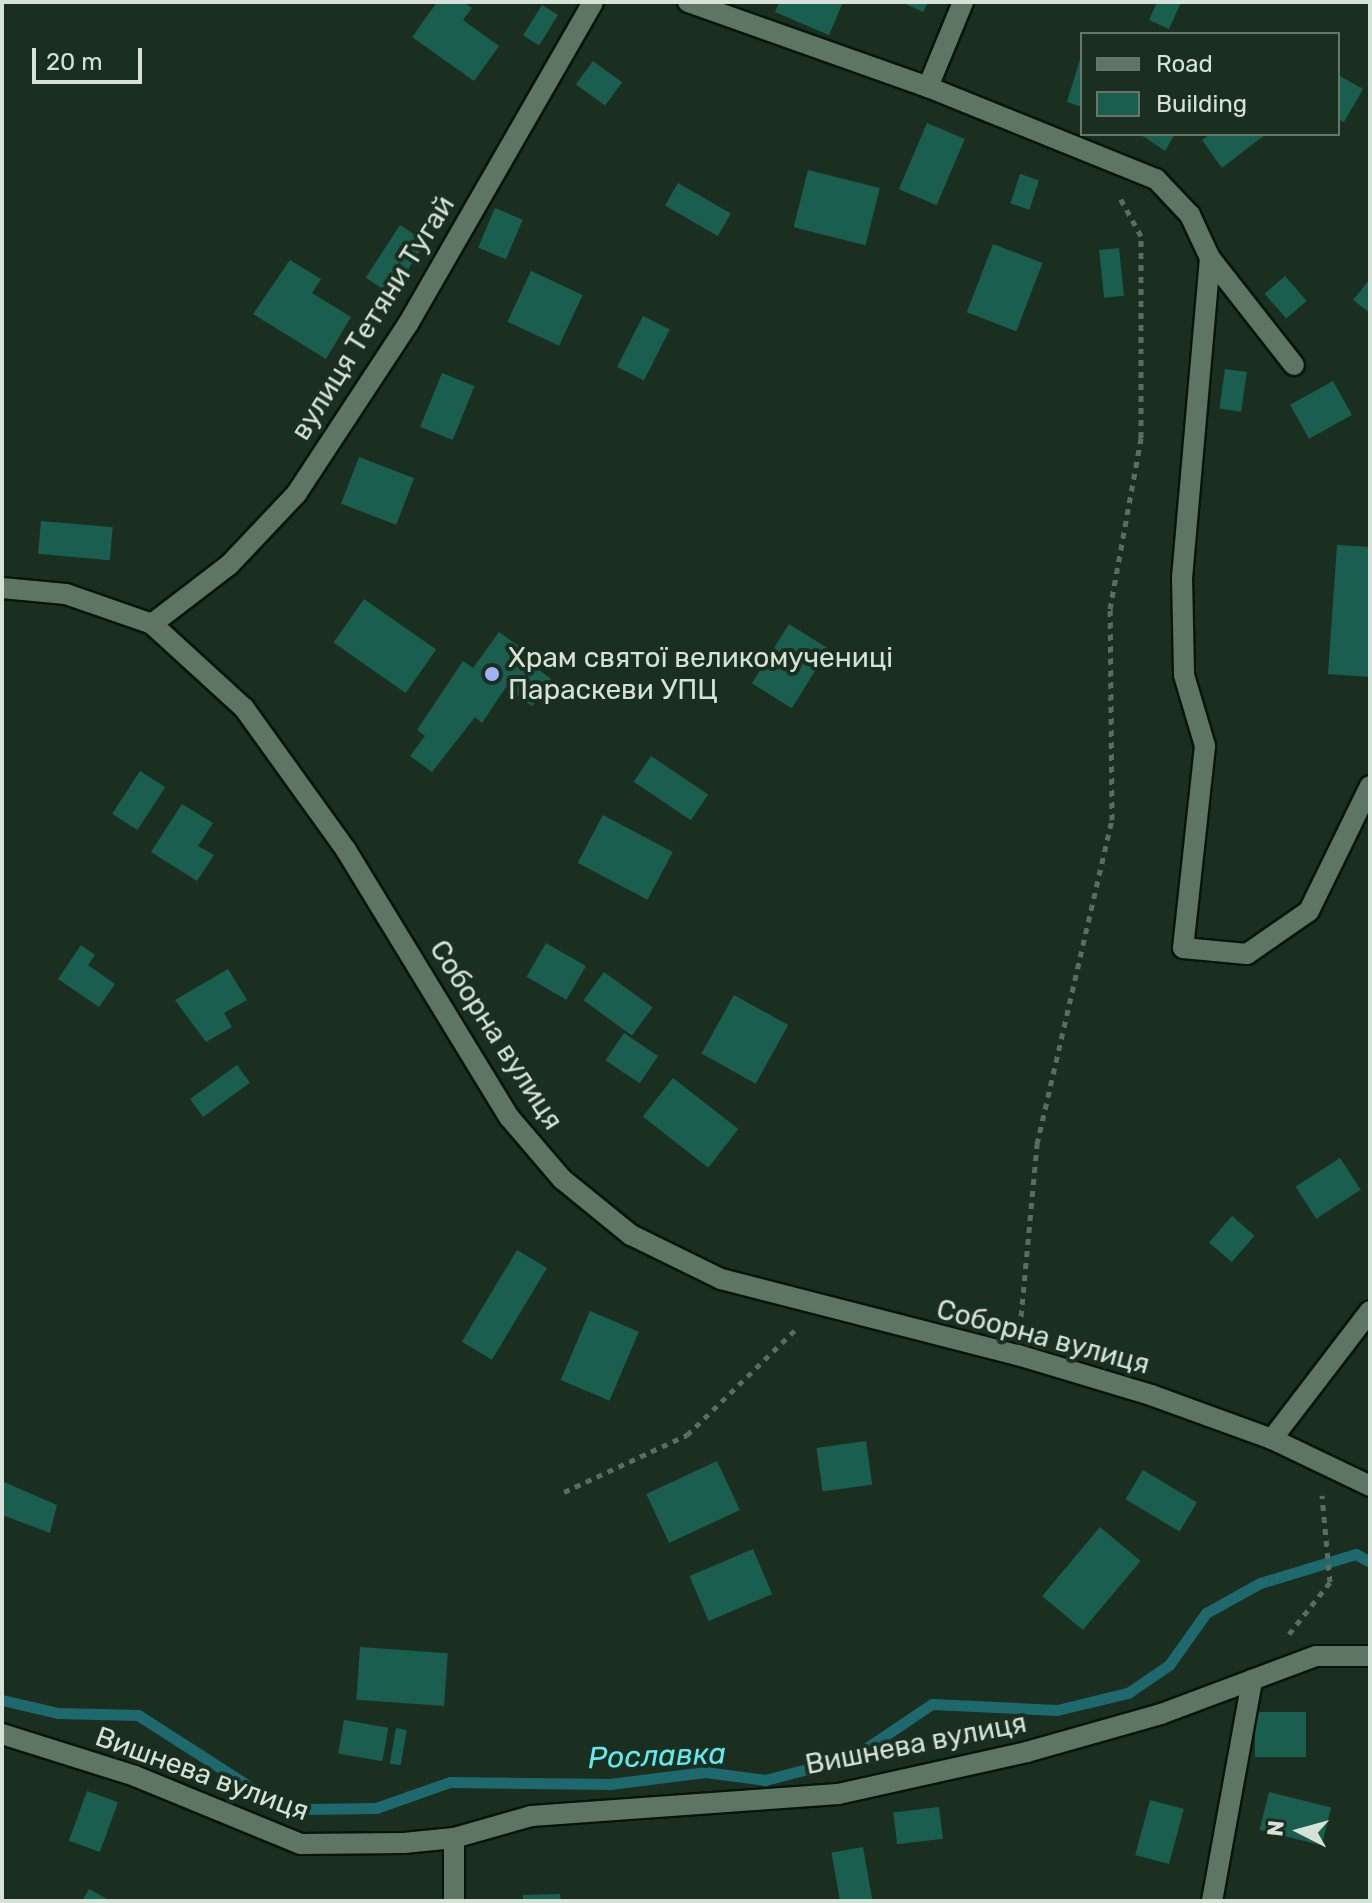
<!DOCTYPE html>
<html>
<head>
<meta charset="utf-8">
<style>
	body { margin:0 }
	#map { position:relative; width:1372px; height:1903px; overflow:hidden; background:#1b2f20; font-family:Rubik,sans-serif }
	div>[style] { position:absolute }
	.stream>* { height:11px; margin:-5.5px; padding:0 5.5px; transform-origin:5.5px; border-radius:5.5px; background:#1e696d }
	.building>* { inset:0; background:#1a5e50; transform-origin:0 0 }
	.path>* { height:5px; margin-top:-2.5px; transform-origin:0; background:repeating-linear-gradient(90deg,#5b6d5f 0 6px,transparent 0 12px) }
	.roads { filter:drop-shadow(2px 0 #05170a) drop-shadow(-2px 0 #05170a) drop-shadow(0 2px #05170a) drop-shadow(0 -2px #05170a) }
	.minor>* { height:20px; margin:-10px; padding:0 10px; transform-origin:10px; border-radius:10px; background:#5f7564 }
	.dots>* { width:22px; height:22px; translate:-50% -50%; box-sizing:border-box; border:4px solid #1b2f20; border-radius:50% }
	span { translate:-50% -50%; white-space:nowrap; text-align:center; line-height:1.15; -webkit-text-stroke:8px #1b2f20; paint-order:stroke }
	.street-label { font-size:28px; color:#d6e2d8 }
	.poi-label { font-size:28px; color:#d6e2d8 }
	.left { translate:0 -50%; text-align:left }
	.water-label { font-size:30px; color:#61ebf1; font-style:italic }
	.frame { position:absolute; inset:0; border:4px solid #d6e2d8; pointer-events:none }
	.legend { position:absolute; left:1080px; top:32px; width:260px; height:104px; box-sizing:border-box; background:#1b2f20; border:2px solid #66776a; margin:0; padding:10px 14px; list-style:none; font-size:24px; color:#d6e2d8 }
	.legend li { display:flex; align-items:center; gap:16px; height:40px }
	.legend b { width:40px; border:2px solid #66776a }
	.north { position:absolute; left:1260px; top:1791px; width:80px; height:80px; -webkit-text-stroke:6px #1b2f20; paint-order:stroke; rotate:276deg; font-size:22px; font-weight:700; line-height:32px; text-align:center; color:#d6e2d8 }
	.north::after { content:''; display:block; margin:auto; width:28px; height:36px; background:#d6e2d8; clip-path:polygon(50% 0,100% 100%,50% 72%,0 100%) }
	.scale { position:absolute; left:32px; top:48px; width:110px; height:36px; box-sizing:border-box; border:4px solid #d6e2d8; border-top:0; padding-left:10px; font-size:24px; line-height:28px; white-space:nowrap; color:#d6e2d8; -webkit-text-stroke:6px #1b2f20; paint-order:stroke }
</style>
</head>
<body>
<div id="map">
	<div class="stream">
		<i style="left:2px;top:1700px;width:57px;rotate:13.1deg"></i>
		<i style="left:58px;top:1713px;width:80px;rotate:1.4deg"></i>
		<i style="left:138px;top:1715px;width:159px;rotate:32.7deg"></i>
		<i style="left:272px;top:1801px;width:32px;rotate:14deg"></i>
		<i style="left:303px;top:1809px;width:73px;rotate:-0.8deg"></i>
		<i style="left:376px;top:1808px;width:78px;rotate:-19.4deg"></i>
		<i style="left:450px;top:1782px;width:160px;rotate:0.7deg"></i>
		<i style="left:610px;top:1784px;width:96px;rotate:-7.2deg"></i>
		<i style="left:705px;top:1772px;width:61px;rotate:7.6deg"></i>
		<i style="left:765px;top:1780px;width:91px;rotate:-14.6deg"></i>
		<i style="left:853px;top:1757px;width:95px;rotate:-33.9deg"></i>
		<i style="left:932px;top:1704px;width:125px;rotate:2.7deg"></i>
		<i style="left:1057px;top:1710px;width:73px;rotate:-13.5deg"></i>
		<i style="left:1128px;top:1693px;width:50px;rotate:-34.3deg"></i>
		<i style="left:1169px;top:1665px;width:64px;rotate:-54.6deg"></i>
		<i style="left:1206px;top:1613px;width:62px;rotate:-29.1deg"></i>
		<i style="left:1260px;top:1583px;width:100px;rotate:-16.8deg"></i>
		<i style="left:1356px;top:1554px;width:16px;rotate:30deg"></i>
	</div>
	<div class="building">
		<i style="clip-path:polygon(437px 2px,463px 2px,472px 8px,463px 20px,499px 46px,474px 81px,412px 37px)"></i>
		<i style="clip-path:polygon(779px 2px,843px 2px,829px 35px,775px 12px)"></i>
		<i style="clip-path:polygon(901px 2px,928px 2px,923px 12px)"></i>
		<i style="clip-path:polygon(1157px 2px,1181px 2px,1169px 29px,1149px 20px)"></i>
		<i style="left:542px;top:5px;width:19px;height:36px;rotate:32deg"></i>
		<i style="clip-path:polygon(1081px 56px,1082px 56px,1082px 107px,1067px 102px)"></i>
		<i style="left:593px;top:61px;width:36px;height:29px;rotate:36deg"></i>
		<i style="clip-path:polygon(1338px 75px,1363px 89px,1344px 122px,1338px 119px)"></i>
		<i style="left:927px;top:123px;width:41px;height:72px;rotate:23deg"></i>
		<i style="clip-path:polygon(1140px 134px,1175px 134px,1165px 151px)"></i>
		<i style="clip-path:polygon(1210px 134px,1266px 134px,1222px 168px,1202px 140px)"></i>
		<i style="left:808px;top:170px;width:74px;height:59px;rotate:14deg"></i>
		<i style="left:1020px;top:174px;width:20px;height:31px;rotate:18deg"></i>
		<i style="left:678px;top:183px;width:61px;height:26px;rotate:30deg"></i>
		<i style="left:495px;top:208px;width:30px;height:43px;rotate:23deg"></i>
		<i style="left:400px;top:225px;width:31px;height:63px;rotate:33deg"></i>
		<i style="left:993px;top:244px;width:53px;height:73px;rotate:21deg"></i>
		<i style="left:1119px;top:248px;width:48px;height:20px;rotate:84deg"></i>
		<i style="clip-path:polygon(290px 260px,321px 279px,312px 293px,351px 317px,326px 359px,253px 314px)"></i>
		<i style="left:531px;top:271px;width:57px;height:56px;rotate:25deg"></i>
		<i style="left:1285px;top:276px;width:33px;height:27px;rotate:49deg"></i>
		<i style="clip-path:polygon(1370px 279px,1370px 313px,1353px 300px)"></i>
		<i style="left:643px;top:316px;width:30px;height:57px;rotate:27deg"></i>
		<i style="left:1225px;top:369px;width:22px;height:40px;rotate:8deg"></i>
		<i style="left:442px;top:373px;width:35px;height:58px;rotate:22deg"></i>
		<i style="left:1333px;top:381px;width:39px;height:49px;rotate:61deg"></i>
		<i style="left:359px;top:457px;width:59px;height:50px;rotate:21deg"></i>
		<i style="left:41px;top:521px;width:72px;height:33px;rotate:5deg"></i>
		<i style="clip-path:polygon(1337px 545px,1370px 547px,1370px 677px,1328px 674px)"></i>
		<i style="left:364px;top:599px;width:88px;height:53px;rotate:35deg"></i>
		<i style="left:789px;top:624px;width:47px;height:70px;rotate:32deg"></i>
		<i style="clip-path:polygon(499px 632px,534px 657px,530px 663px,551px 679px,532px 706px,506px 687px,482px 723px,475px 717px,432px 772px,410px 756px,425px 736px,417px 730px,463px 661px,473px 668px)"></i>
		<i style="left:651px;top:756px;width:69px;height:31px;rotate:34deg"></i>
		<i style="left:140px;top:771px;width:30px;height:51px;rotate:33deg"></i>
		<i style="clip-path:polygon(182px 804px,213px 823px,198px 846px,214px 855px,197px 881px,151px 852px)"></i>
		<i style="left:603px;top:815px;width:79px;height:54px;rotate:28deg"></i>
		<i style="left:546px;top:943px;width:46px;height:39px;rotate:30deg"></i>
		<i style="clip-path:polygon(81px 945px,95px 955px,88px 965px,115px 984px,99px 1007px,58px 979px)"></i>
		<i style="clip-path:polygon(228px 969px,247px 1000px,224px 1013px,232px 1027px,206px 1042px,175px 1000px)"></i>
		<i style="left:604px;top:972px;width:60px;height:35px;rotate:36deg"></i>
		<i style="left:734px;top:995px;width:62px;height:67px;rotate:29deg"></i>
		<i style="left:624px;top:1033px;width:41px;height:33px;rotate:34deg"></i>
		<i style="left:237px;top:1065px;width:22px;height:58px;rotate:54deg"></i>
		<i style="left:673px;top:1078px;width:83px;height:49px;rotate:38deg"></i>
		<i style="left:1340px;top:1158px;width:38px;height:53px;rotate:57deg"></i>
		<i style="left:1232px;top:1216px;width:30px;height:35px;rotate:41deg"></i>
		<i style="left:517px;top:1250px;width:35px;height:107px;rotate:31deg"></i>
		<i style="left:590px;top:1311px;width:53px;height:75px;rotate:23deg"></i>
		<i style="left:866px;top:1441px;width:44px;height:50px;rotate:82deg"></i>
		<i style="left:717px;top:1461px;width:54px;height:78px;rotate:65deg"></i>
		<i style="left:1143px;top:1470px;width:63px;height:34px;rotate:31deg"></i>
		<i style="clip-path:polygon(4px 1482px,57px 1505px,50px 1533px,2px 1515px)"></i>
		<i style="left:1100px;top:1527px;width:53px;height:90px;rotate:40deg"></i>
		<i style="left:753px;top:1549px;width:49px;height:69px;rotate:67deg"></i>
		<i style="left:360px;top:1647px;width:88px;height:53px;rotate:4deg"></i>
		<i style="left:1255px;top:1712px;width:51px;height:45px"></i>
		<i style="left:344px;top:1720px;width:45px;height:34px;rotate:10deg"></i>
		<i style="left:396px;top:1728px;width:11px;height:36px;rotate:10deg"></i>
		<i style="left:87px;top:1791px;width:33px;height:53px;rotate:20deg"></i>
		<i style="left:1269px;top:1792px;width:64px;height:39px;rotate:14deg"></i>
		<i style="left:1150px;top:1800px;width:35px;height:57px;rotate:15deg"></i>
		<i style="left:939px;top:1807px;width:32px;height:46px;rotate:83deg"></i>
		<i style="left:863px;top:1847px;width:55px;height:32px;rotate:80deg"></i>
		<i style="clip-path:polygon(89px 1889px,111px 1901px,82px 1901px)"></i>
		<i style="clip-path:polygon(560px 1894px,561px 1901px,523px 1901px,523px 1895px)"></i>
	</div>
	<div class="path">
		<i style="left:1020px;top:1328px;width:185px;rotate:-84.7deg"></i>
		<i style="left:1037px;top:1144px;width:333px;rotate:-77deg"></i>
		<i style="left:1112px;top:820px;width:211px;rotate:-90.5deg"></i>
		<i style="left:1110px;top:609px;width:174px;rotate:-79.7deg"></i>
		<i style="left:1141px;top:438px;width:202px;rotate:-90deg"></i>
		<i style="left:1141px;top:236px;width:46px;rotate:-118.8deg"></i>
		<i style="left:564px;top:1492px;width:136px;rotate:-24.9deg"></i>
		<i style="left:687px;top:1435px;width:155px;rotate:-44.2deg"></i>
		<i style="left:1289px;top:1634px;width:66px;rotate:-51.7deg"></i>
		<i style="left:1330px;top:1582px;width:87px;rotate:-95.3deg"></i>
	</div>
	<div class="roads">
		<div class="minor">
			<i style="left:688px;top:2px;width:255px;rotate:19.5deg"></i>
			<i style="left:928px;top:87px;width:246px;rotate:22deg"></i>
			<i style="left:1156px;top:179px;width:50px;rotate:46.6deg"></i>
			<i style="left:1190px;top:215px;width:47px;rotate:65.1deg"></i>
			<i style="left:1210px;top:258px;width:136px;rotate:51.9deg"></i>
			<i style="left:928px;top:87px;width:92px;rotate:-67.6deg"></i>
			<i style="left:1210px;top:258px;width:320px;rotate:95deg"></i>
			<i style="left:1182px;top:577px;width:98px;rotate:88.8deg"></i>
			<i style="left:1184px;top:675px;width:74px;rotate:73.5deg"></i>
			<i style="left:1205px;top:746px;width:203px;rotate:96.2deg"></i>
			<i style="left:1183px;top:948px;width:64px;rotate:5.4deg"></i>
			<i style="left:1247px;top:954px;width:75px;rotate:-34.7deg"></i>
			<i style="left:1309px;top:911px;width:139px;rotate:-64deg"></i>
			<i style="left:2px;top:588px;width:64px;rotate:5.4deg"></i>
			<i style="left:66px;top:594px;width:91px;rotate:19.2deg"></i>
			<i style="left:152px;top:624px;width:125px;rotate:42.4deg"></i>
			<i style="left:244px;top:708px;width:175px;rotate:54.3deg"></i>
			<i style="left:346px;top:850px;width:313px;rotate:58.6deg"></i>
			<i style="left:509px;top:1117px;width:82px;rotate:49.5deg"></i>
			<i style="left:562px;top:1179px;width:89px;rotate:39.1deg"></i>
			<i style="left:631px;top:1235px;width:100px;rotate:26.1deg"></i>
			<i style="left:721px;top:1279px;width:307px;rotate:14.4deg"></i>
			<i style="left:1018px;top:1355px;width:139px;rotate:16.7deg"></i>
			<i style="left:1151px;top:1395px;width:129px;rotate:20deg"></i>
			<i style="left:1272px;top:1439px;width:109px;rotate:25.6deg"></i>
			<i style="left:152px;top:624px;width:97px;rotate:-37.5deg"></i>
			<i style="left:229px;top:565px;width:99px;rotate:-46.6deg"></i>
			<i style="left:297px;top:493px;width:202px;rotate:-56.7deg"></i>
			<i style="left:408px;top:324px;width:371px;rotate:-60.1deg"></i>
			<i style="left:1272px;top:1439px;width:161px;rotate:-52.6deg"></i>
			<i style="left:2px;top:1734px;width:139px;rotate:17.5deg"></i>
			<i style="left:135px;top:1776px;width:179px;rotate:22.3deg"></i>
			<i style="left:301px;top:1844px;width:103px;rotate:-0.6deg"></i>
			<i style="left:404px;top:1843px;width:50px;rotate:-5.7deg"></i>
			<i style="left:454px;top:1838px;width:80px;rotate:-15.9deg"></i>
			<i style="left:531px;top:1816px;width:308px;rotate:-4.1deg"></i>
			<i style="left:838px;top:1794px;width:194px;rotate:-12.5deg"></i>
			<i style="left:1027px;top:1752px;width:139px;rotate:-15.8deg"></i>
			<i style="left:1161px;top:1714px;width:165px;rotate:-20.5deg"></i>
			<i style="left:1316px;top:1656px;width:54px"></i>
			<i style="left:454px;top:1838px;width:63px;rotate:90deg"></i>
			<i style="left:1212px;top:1901px;width:225px;rotate:-79.7deg"></i>
		</div>
	</div>
	<div class="dots">
		<i style="left:492px;top:674px;background:#9db4fd"></i>
	</div>
	<div class="street-label">
		<span style="left:373px;top:318px;rotate:-58deg">вулиця Тетяни Тугай</span>
		<span style="left:496px;top:1035px;rotate:57deg">Соборна вулиця</span>
		<span style="left:1043px;top:1337px;rotate:15deg">Соборна вулиця</span>
		<span style="left:916px;top:1744px;rotate:-11deg">Вишнева вулиця</span>
		<span style="left:202px;top:1774px;rotate:20deg">Вишнева вулиця</span>
	</div>
	<div class="poi-label">
		<span class="left" style="left:508px;top:674px">Храм святої великомучениці<br>Параскеви УПЦ</span>
	</div>
	<div class="water-label">
		<span style="left:657px;top:1756px;rotate:-2deg">Рославка</span>
	</div>
	<div class="frame"></div>
	<ul class="legend">
	<li><b style="height:10px;background:#5f7564"></b>Road</li>
	<li><b style="height:22px;background:#1a5e50"></b>Building</li>
	</ul>
	<div class="north">N</div>
	<div class="scale">20 m</div>
</div>
</body>
</html>
